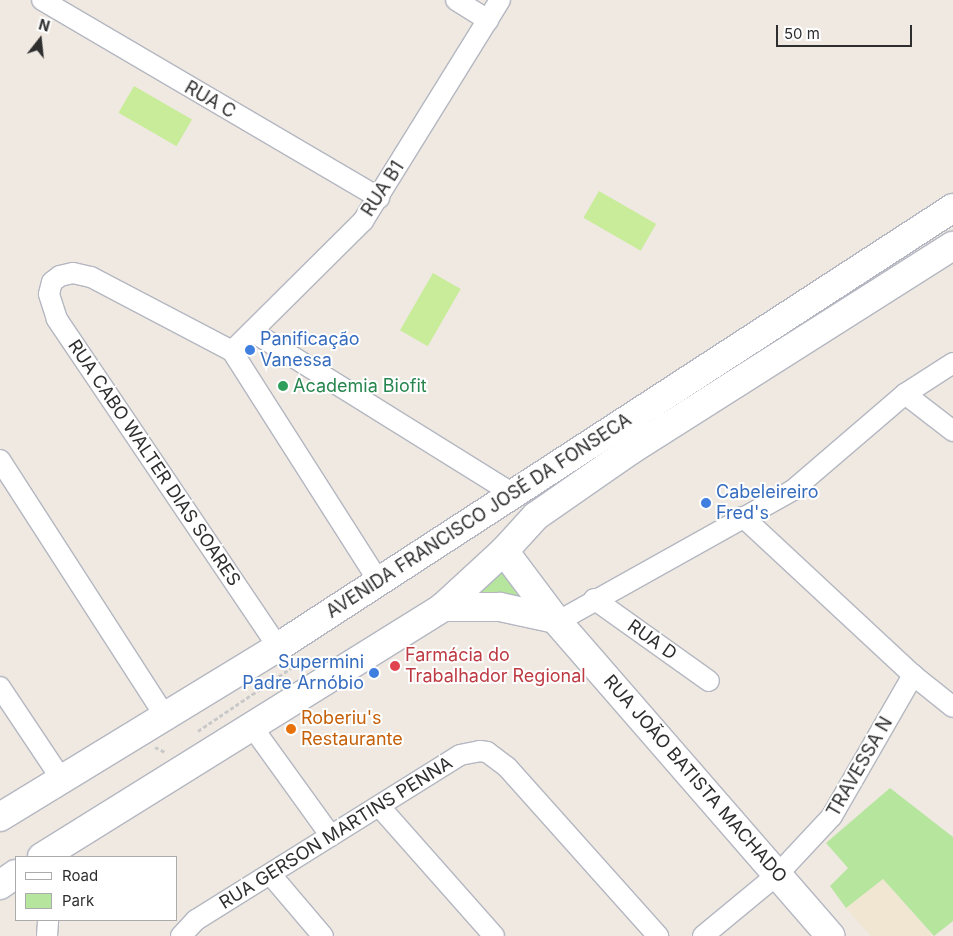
<!DOCTYPE html>
<html>
<head>
<meta charset="utf-8">
<style>
	body { margin:0 }
	#map { position:relative; width:953px; height:936px; overflow:hidden; background:#efe9e1; font-family:Inter,sans-serif }
	div>[style] { position:absolute }
	.education>* { inset:0; background:#f0e6d1 }
	.green>* { inset:0; background:#b6e59e }
	.pitch>* { inset:0; background:#c9ec9a; transform-origin:0 0 }
	.path>* { height:3px; margin-top:-1.5px; transform-origin:0; background:repeating-linear-gradient(90deg,#c9c9c9 0 4px,transparent 0 6.5px) }
	.roads { filter:drop-shadow(1px 0 #b4b7c1) drop-shadow(-1px 0 #b4b7c1) drop-shadow(0 1px #b4b7c1) drop-shadow(0 -1px #b4b7c1) }
	.street>* { height:20px; margin:-10px; padding:0 10px; transform-origin:10px; border-radius:10px; background:#fff }
	.secondary>* { height:28px; margin:-14px; padding:0 14px; transform-origin:14px; border-radius:14px; background:#fff }
	.dots>* { width:14px; height:14px; translate:-50% -50%; box-sizing:border-box; border:2px solid #fff; border-radius:50% }
	span { translate:-50% -50%; white-space:nowrap; text-align:center; line-height:1.15; -webkit-text-stroke:4px #fff; paint-order:stroke }
	.street-label { font-size:18px; color:#2e2e2e }
	.shop-label { font-size:18px; color:#366cbe }
	.left { translate:0 -50%; text-align:left }
	.right { translate:-100% -50%; text-align:right }
	.leisure-label { font-size:18px; color:#27864d }
	.health-label { font-size:18px; color:#be3a42 }
	.food-label { font-size:18px; color:#c56008 }
	.legend { position:absolute; left:15px; top:856px; width:162px; height:65px; box-sizing:border-box; background:#fff; border:1px solid #ababab; margin:0; padding:6px 9px; list-style:none; font-size:15px; color:#2e2e2e }
	.legend li { display:flex; align-items:center; gap:10px; height:25px }
	.legend b { width:25px; border:1px solid #ababab }
	.north { position:absolute; left:15px; top:15px; width:50px; height:50px; -webkit-text-stroke:4px #fff; paint-order:stroke; rotate:16deg; font-size:14px; font-weight:700; line-height:20px; text-align:center; color:#2e2e2e }
	.north::after { content:''; display:block; margin:auto; width:18px; height:22px; background:#2e2e2e; clip-path:polygon(50% 0,100% 100%,50% 72%,0 100%) }
	.scale { position:absolute; left:776px; top:25px; width:136px; height:22px; box-sizing:border-box; border:2px solid #2e2e2e; border-top:0; padding-left:6px; font-size:15px; line-height:18px; white-space:nowrap; color:#2e2e2e; -webkit-text-stroke:4px #fff; paint-order:stroke }
</style>
</head>
<body>
<div id="map">
	<div class="education">
		<i style="clip-path:polygon(883px 879px,933px 936px,871px 936px,846px 908px)"></i>
	</div>
	<div class="green">
		<i style="clip-path:polygon(503px 567px,539px 608px,470px 595px)"></i>
		<i style="clip-path:polygon(890px 788px,953px 837px,953px 921px,934px 936px,883px 879px,846px 908px,830px 886px,848px 868px,826px 843px)"></i>
	</div>
	<div class="pitch">
		<i style="left:134px;top:86px;width:67px;height:31px;rotate:30deg"></i>
		<i style="left:599px;top:191px;width:66px;height:31px;rotate:30deg"></i>
		<i style="left:433px;top:273px;width:32px;height:66px;rotate:30deg"></i>
	</div>
	<div class="path">
		<i style="left:198px;top:731px;width:116px;rotate:-34.1deg"></i>
		<i style="left:155px;top:747px;width:13px;rotate:27deg"></i>
	</div>
	<div class="roads">
		<div class="street">
			<i style="left:42px;top:0;width:391px;rotate:30.4deg"></i>
			<i style="left:456px;top:0;width:38px;rotate:32deg"></i>
			<i style="left:253px;top:332px;width:306px;rotate:31.9deg"></i>
			<i style="left:232px;top:351px;width:185px;rotate:-44.8deg"></i>
			<i style="left:363px;top:221px;width:260px;rotate:-58.2deg"></i>
			<i style="left:905px;top:394px;width:61px;rotate:37.6deg"></i>
			<i style="left:0;top:460px;width:307px;rotate:57.2deg"></i>
			<i style="left:743px;top:517px;width:232px;rotate:42.9deg"></i>
			<i style="left:913px;top:675px;width:51px;rotate:38.7deg"></i>
			<i style="left:594px;top:599px;width:141px;rotate:35.5deg"></i>
			<i style="left:557px;top:622px;width:270px;rotate:-29.2deg"></i>
			<i style="left:793px;top:490px;width:148px;rotate:-40.6deg"></i>
			<i style="left:905px;top:394px;width:57px;rotate:-32.9deg"></i>
			<i style="left:278px;top:647px;width:396px;rotate:-124deg"></i>
			<i style="left:57px;top:319px;width:26px;rotate:-108deg"></i>
			<i style="left:49px;top:294px;width:12px;rotate:-76deg"></i>
			<i style="left:52px;top:282px;width:10px;rotate:-37deg"></i>
			<i style="left:60px;top:276px;width:13px;rotate:-13deg"></i>
			<i style="left:73px;top:273px;width:18px;rotate:13deg"></i>
			<i style="left:91px;top:277px;width:159px;rotate:27.7deg"></i>
			<i style="left:232px;top:351px;width:274px;rotate:57.5deg"></i>
			<i style="left:0;top:687px;width:112px;rotate:56.3deg"></i>
			<i style="left:253px;top:728px;width:133px;rotate:54.2deg"></i>
			<i style="left:380px;top:807px;width:172px;rotate:48.5deg"></i>
			<i style="left:271px;top:875px;width:80px;rotate:49.6deg"></i>
			<i style="left:47px;top:936px;width:16px;rotate:-86deg"></i>
			<i style="left:181px;top:936px;width:22px;rotate:-47deg"></i>
			<i style="left:196px;top:920px;width:311px;rotate:-32deg"></i>
			<i style="left:460px;top:755px;width:20px;rotate:-11deg"></i>
			<i style="left:480px;top:751px;width:7px;rotate:8deg"></i>
			<i style="left:487px;top:752px;width:25px;rotate:37deg"></i>
			<i style="left:507px;top:767px;width:227px;rotate:48.2deg"></i>
			<i style="left:703px;top:936px;width:97px;rotate:-39.6deg"></i>
			<i style="left:778px;top:874px;width:79px;rotate:-47deg"></i>
			<i style="left:832px;top:816px;width:163px;rotate:-60.1deg"></i>
		</div>
		<div class="secondary">
			<i style="left:504px;top:551px;width:85px;rotate:53.1deg"></i>
			<i style="left:555px;top:619px;width:420px;rotate:49deg"></i>
			<i style="left:443px;top:607px;width:57px"></i>
			<i style="left:500px;top:607px;width:56px;rotate:12.3deg"></i>
			<i style="left:0;top:817px;width:326px;rotate:-31.4deg"></i>
			<i style="left:278px;top:647px;width:805px;rotate:-33.04deg"></i>
			<i style="left:42px;top:857px;width:473px;rotate:-31.9deg"></i>
			<i style="left:443px;top:607px;width:83px;rotate:-42.6deg"></i>
			<i style="left:504px;top:551px;width:47px;rotate:-47.6deg"></i>
			<i style="left:536px;top:516px;width:116px;rotate:-34.8deg"></i>
			<i style="left:631px;top:450px;width:381px;rotate:-32.4deg"></i>
			<i style="left:0;top:885px;width:19px;rotate:-35deg"></i>
		</div>
	</div>
	<div class="dots">
		<i style="left:250px;top:350px;background:#3f7fe0"></i>
		<i style="left:283px;top:386px;background:#2e9e5b"></i>
		<i style="left:706px;top:503px;background:#3f7fe0"></i>
		<i style="left:395px;top:666px;background:#e0444e"></i>
		<i style="left:374px;top:673px;background:#3f7fe0"></i>
		<i style="left:291px;top:729px;background:#e8710a"></i>
	</div>
	<div class="street-label">
		<span style="left:210px;top:100px;rotate:30deg">RUA C</span>
		<span style="left:383px;top:189px;rotate:-57deg">RUA B1</span>
		<span style="left:154px;top:463px;rotate:56deg">RUA CABO WALTER DIAS SOARES</span>
		<span style="left:479px;top:516px;rotate:-33deg">AVENIDA FRANCISCO JOSÉ DA FONSECA</span>
		<span style="left:652px;top:640px;rotate:35deg">RUA D</span>
		<span style="left:860px;top:767px;rotate:-60deg">TRAVESSA N</span>
		<span style="left:695px;top:779px;rotate:49deg">RUA JOÃO BATISTA MACHADO</span>
		<span style="left:336px;top:833px;rotate:-32deg">RUA GERSON MARTINS PENNA</span>
	</div>
	<div class="shop-label">
		<span class="left" style="left:260px;top:350px">Panificação<br>Vanessa</span>
		<span class="left" style="left:716px;top:503px">Cabeleireiro<br>Fred's</span>
		<span class="right" style="left:364px;top:673px">Supermini<br>Padre Arnóbio</span>
	</div>
	<div class="leisure-label">
		<span class="left" style="left:293px;top:386px">Academia Biofit</span>
	</div>
	<div class="health-label">
		<span class="left" style="left:405px;top:666px">Farmácia do<br>Trabalhador Regional</span>
	</div>
	<div class="food-label">
		<span class="left" style="left:301px;top:729px">Roberiu's<br>Restaurante</span>
	</div>
	<ul class="legend">
	<li><b style="height:6px;background:#fff"></b>Road</li>
	<li><b style="height:14px;background:#b6e59e"></b>Park</li>
	</ul>
	<div class="north">N</div>
	<div class="scale">50 m</div>
</div>
</body>
</html>
